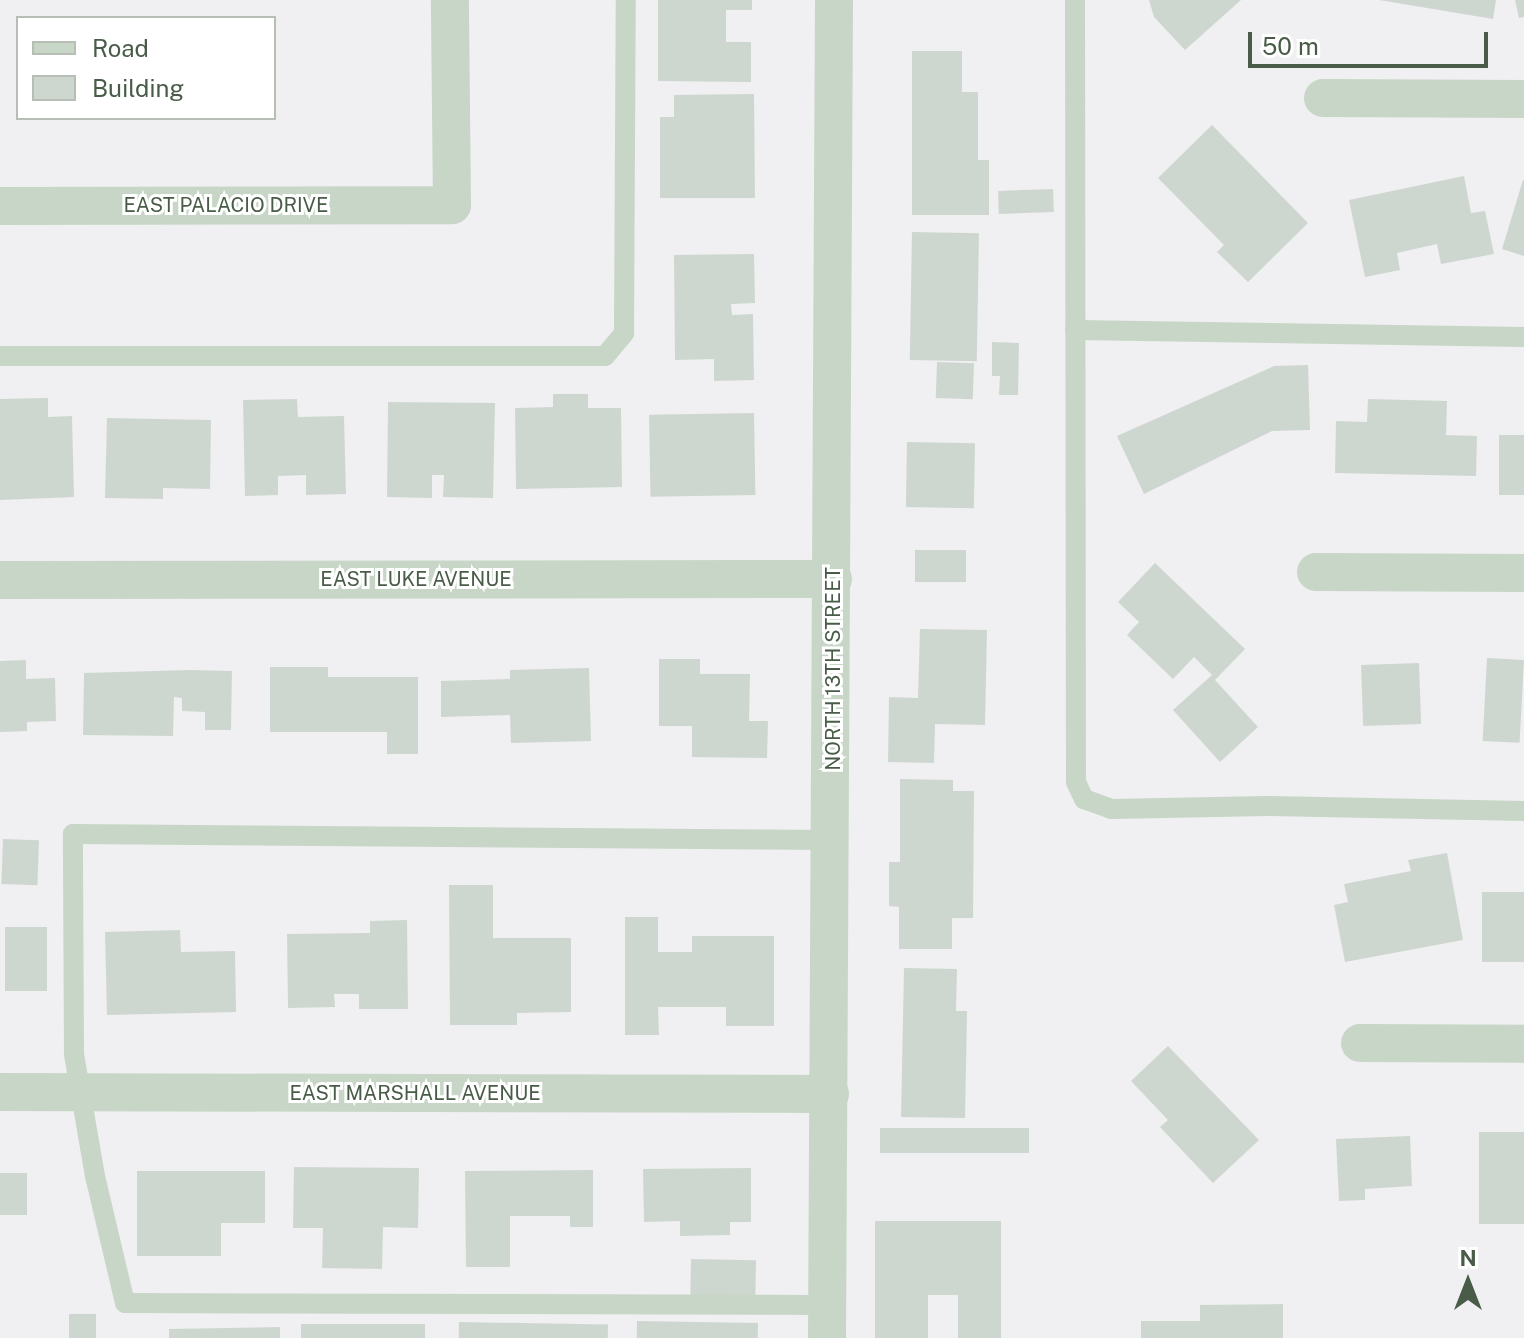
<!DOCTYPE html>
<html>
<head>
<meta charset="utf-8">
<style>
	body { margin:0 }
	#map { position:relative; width:1524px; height:1338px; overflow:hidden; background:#f0eff2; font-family:"Public Sans",sans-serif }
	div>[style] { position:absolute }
	.building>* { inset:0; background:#ced7cf; transform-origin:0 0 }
	.lane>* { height:20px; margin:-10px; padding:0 10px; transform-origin:10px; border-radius:10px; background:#c7d6c6 }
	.street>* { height:38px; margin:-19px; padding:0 19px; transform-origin:19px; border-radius:19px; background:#c7d6c6 }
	span { translate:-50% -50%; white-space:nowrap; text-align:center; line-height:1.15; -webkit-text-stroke:6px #fff; paint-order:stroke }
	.street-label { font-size:20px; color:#495c48 }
	.legend { position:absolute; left:16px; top:16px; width:260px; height:104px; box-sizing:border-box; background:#fff; border:2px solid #b6beb6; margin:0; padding:10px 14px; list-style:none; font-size:24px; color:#495c48 }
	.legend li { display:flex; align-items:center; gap:16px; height:40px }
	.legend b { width:40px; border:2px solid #b6beb6 }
	.north { position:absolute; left:1428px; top:1242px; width:80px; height:80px; -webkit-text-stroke:6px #fff; paint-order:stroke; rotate:0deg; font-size:22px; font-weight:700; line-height:32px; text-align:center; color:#495c48 }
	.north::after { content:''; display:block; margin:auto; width:28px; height:36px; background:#495c48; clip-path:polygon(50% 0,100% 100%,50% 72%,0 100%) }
	.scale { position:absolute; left:1248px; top:32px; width:240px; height:36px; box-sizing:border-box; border:4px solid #495c48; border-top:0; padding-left:10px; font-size:24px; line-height:28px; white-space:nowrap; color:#495c48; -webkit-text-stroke:6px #fff; paint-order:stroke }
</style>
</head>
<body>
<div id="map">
	<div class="building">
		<i style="clip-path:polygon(658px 0,752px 0,752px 10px,726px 10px,726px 42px,751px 42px,751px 82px,658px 81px)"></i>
		<i style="clip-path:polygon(1149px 0,1241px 0,1185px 50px,1154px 17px)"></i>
		<i style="clip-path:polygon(1379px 0,1496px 0,1493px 19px)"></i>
		<i style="clip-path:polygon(1515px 0,1524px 0,1524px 17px,1519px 18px)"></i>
		<i style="clip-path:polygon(912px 51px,962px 51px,962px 92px,978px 92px,978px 160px,989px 160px,989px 215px,912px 215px)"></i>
		<i style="clip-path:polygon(754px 94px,755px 198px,660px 198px,660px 117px,674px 117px,674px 95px)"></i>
		<i style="clip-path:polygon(1212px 125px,1308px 223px,1248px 282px,1217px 252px,1224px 245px,1158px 178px)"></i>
		<i style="clip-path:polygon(1464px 176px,1471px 213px,1485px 211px,1494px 254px,1441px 264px,1437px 244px,1397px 253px,1400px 270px,1365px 277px,1349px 200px)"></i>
		<i style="clip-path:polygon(1523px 180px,1524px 180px,1524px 256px,1502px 249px)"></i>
		<i style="left:1053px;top:189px;width:23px;height:55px;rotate:88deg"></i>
		<i style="left:912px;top:232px;width:67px;height:128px;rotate:1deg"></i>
		<i style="clip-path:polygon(754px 254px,755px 303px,731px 304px,732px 315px,753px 314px,754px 380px,714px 381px,714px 359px,675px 360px,674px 255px)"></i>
		<i style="clip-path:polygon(992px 342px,1019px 343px,1018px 395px,999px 395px,1000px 376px,992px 376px)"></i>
		<i style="left:937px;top:362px;width:37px;height:36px;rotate:2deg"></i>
		<i style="clip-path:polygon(1308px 365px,1310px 430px,1272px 431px,1144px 494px,1117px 436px,1274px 366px)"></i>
		<i style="clip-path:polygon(553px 394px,588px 394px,588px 408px,621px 408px,622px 487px,516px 489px,515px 408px,553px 407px)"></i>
		<i style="clip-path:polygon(48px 398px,48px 417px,72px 416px,74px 497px,0 500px,0 399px)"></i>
		<i style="clip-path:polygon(297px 399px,298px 417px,344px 416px,346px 494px,306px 495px,306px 475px,278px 476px,278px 495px,245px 496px,243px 400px)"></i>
		<i style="clip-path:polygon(1368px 399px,1447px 401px,1446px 435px,1477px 436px,1476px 476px,1335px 473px,1336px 421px,1367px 422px)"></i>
		<i style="clip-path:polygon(388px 402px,495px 403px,493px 498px,443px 497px,444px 475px,432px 475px,432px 498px,387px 497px)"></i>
		<i style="left:754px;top:413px;width:82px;height:105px;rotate:89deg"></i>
		<i style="clip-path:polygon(107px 418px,211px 420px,210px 489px,163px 488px,163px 499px,105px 498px)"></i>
		<i style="left:1499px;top:435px;width:25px;height:60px"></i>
		<i style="left:907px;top:442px;width:68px;height:65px;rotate:1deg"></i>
		<i style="left:966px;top:550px;width:32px;height:51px;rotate:90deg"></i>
		<i style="clip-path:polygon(1155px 563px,1245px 649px,1215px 680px,1258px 727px,1220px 762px,1173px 710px,1212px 675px,1194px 657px,1173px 679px,1127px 635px,1139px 622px,1118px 602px)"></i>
		<i style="clip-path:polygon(920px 629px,987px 630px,985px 725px,935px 724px,934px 763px,888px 762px,889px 697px,918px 698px)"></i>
		<i style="left:1487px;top:658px;width:37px;height:83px;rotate:3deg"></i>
		<i style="clip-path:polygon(659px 659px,700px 659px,700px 674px,750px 674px,749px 721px,768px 721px,767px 758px,692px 757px,692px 726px,659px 726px)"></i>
		<i style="clip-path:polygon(26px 660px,26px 679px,55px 678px,56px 721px,27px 722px,27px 731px,0 732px,0 661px)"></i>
		<i style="left:1419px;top:663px;width:61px;height:58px;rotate:88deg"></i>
		<i style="clip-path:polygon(270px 667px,328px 667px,328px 677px,418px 677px,418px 754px,387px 754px,387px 732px,270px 732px)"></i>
		<i style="clip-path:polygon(589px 668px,591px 741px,511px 743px,510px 715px,441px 717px,441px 681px,510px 679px,510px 670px)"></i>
		<i style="clip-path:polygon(190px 670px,232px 671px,231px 730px,205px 730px,205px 712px,182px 711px,182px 698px,174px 697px,173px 736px,83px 735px,84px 673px)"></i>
		<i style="clip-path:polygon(900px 779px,953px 780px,953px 791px,974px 791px,973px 918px,952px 918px,952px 949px,899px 949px,899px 907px,889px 906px,889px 862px,900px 862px)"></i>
		<i style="left:3px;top:839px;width:36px;height:45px;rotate:2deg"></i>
		<i style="clip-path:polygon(1447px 853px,1463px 940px,1345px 962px,1334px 905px,1348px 902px,1344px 884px,1411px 871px,1408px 860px)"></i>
		<i style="clip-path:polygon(449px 885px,493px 885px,493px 938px,571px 938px,571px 1012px,517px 1013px,517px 1025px,450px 1025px)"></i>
		<i style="left:1524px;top:892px;width:70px;height:42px;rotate:90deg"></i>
		<i style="clip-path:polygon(625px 917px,658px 917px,658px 952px,692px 952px,692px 936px,774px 936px,774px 1026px,726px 1026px,726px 1007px,658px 1007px,659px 1035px,625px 1035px)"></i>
		<i style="clip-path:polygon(407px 920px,408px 1009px,359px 1009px,359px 994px,334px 994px,335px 1007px,288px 1008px,287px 934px,370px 933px,370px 921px)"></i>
		<i style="left:5px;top:927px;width:42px;height:64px"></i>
		<i style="clip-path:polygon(180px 930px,181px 952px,235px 951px,236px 1012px,107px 1015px,105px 932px)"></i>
		<i style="clip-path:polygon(904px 968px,957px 969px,956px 1011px,967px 1011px,965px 1118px,901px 1117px)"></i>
		<i style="clip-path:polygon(1168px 1046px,1259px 1140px,1213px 1183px,1160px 1127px,1168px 1120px,1131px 1081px)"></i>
		<i style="left:880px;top:1128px;width:149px;height:25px"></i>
		<i style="left:1479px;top:1132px;width:45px;height:92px"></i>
		<i style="clip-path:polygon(1410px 1136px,1412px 1186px,1365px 1189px,1365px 1200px,1339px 1201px,1336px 1139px)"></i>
		<i style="clip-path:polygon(294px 1167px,419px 1168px,418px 1228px,383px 1227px,382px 1269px,322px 1268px,323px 1228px,293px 1228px)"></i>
		<i style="clip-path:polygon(751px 1168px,751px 1222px,730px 1222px,730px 1235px,680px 1236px,680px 1221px,644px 1222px,643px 1169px)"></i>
		<i style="clip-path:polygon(593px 1170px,593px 1227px,570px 1227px,570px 1216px,510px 1216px,510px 1267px,466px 1267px,465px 1171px)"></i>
		<i style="clip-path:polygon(137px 1171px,265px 1171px,265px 1223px,221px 1223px,221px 1256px,137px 1256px)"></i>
		<i style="left:0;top:1173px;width:27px;height:42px"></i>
		<i style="clip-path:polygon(875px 1221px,1001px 1221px,1001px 1338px,958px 1338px,958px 1295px,928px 1295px,928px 1338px,875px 1338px)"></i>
		<i style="left:691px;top:1259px;width:65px;height:36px;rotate:1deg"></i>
		<i style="clip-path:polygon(1283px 1304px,1283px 1338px,1141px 1338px,1141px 1321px,1200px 1321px,1200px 1305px)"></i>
		<i style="left:69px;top:1314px;width:27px;height:24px"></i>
		<i style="left:637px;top:1321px;width:121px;height:17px;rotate:1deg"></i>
		<i style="left:459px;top:1322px;width:149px;height:16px;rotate:1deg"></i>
		<i style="left:301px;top:1324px;width:124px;height:14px"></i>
		<i style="clip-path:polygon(280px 1327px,280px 1338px,169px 1338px,169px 1329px)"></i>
	</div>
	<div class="lane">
		<i style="left:1075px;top:0;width:782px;rotate:89.93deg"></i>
		<i style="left:1076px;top:782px;width:19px;rotate:65deg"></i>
		<i style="left:1084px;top:799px;width:29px;rotate:20deg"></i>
		<i style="left:1111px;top:809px;width:156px;rotate:-1.1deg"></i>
		<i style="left:1267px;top:806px;width:257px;rotate:1.1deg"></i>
		<i style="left:1075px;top:330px;width:449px;rotate:0.9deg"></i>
		<i style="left:0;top:356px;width:605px"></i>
		<i style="left:605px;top:356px;width:30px;rotate:-50deg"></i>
		<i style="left:624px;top:333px;width:333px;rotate:-89.7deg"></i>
		<i style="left:828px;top:1305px;width:703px;rotate:-179.84deg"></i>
		<i style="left:125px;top:1303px;width:130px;rotate:-103.3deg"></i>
		<i style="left:95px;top:1176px;width:124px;rotate:-99.8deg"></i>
		<i style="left:74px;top:1054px;width:220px;rotate:-90.3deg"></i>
		<i style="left:73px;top:834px;width:760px;rotate:0.45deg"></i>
	</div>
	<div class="street">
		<i style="left:1323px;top:98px;width:201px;rotate:0.3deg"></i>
		<i style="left:0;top:206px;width:452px;rotate:-0.1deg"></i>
		<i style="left:452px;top:205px;width:205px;rotate:-90.6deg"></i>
		<i style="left:1316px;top:572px;width:208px;rotate:0.3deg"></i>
		<i style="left:0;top:580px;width:833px;rotate:-0.07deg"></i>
		<i style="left:1360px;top:1043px;width:164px;rotate:0.3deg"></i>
		<i style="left:0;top:1092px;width:830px;rotate:0.14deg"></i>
		<i style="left:827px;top:1338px;width:1338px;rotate:-89.7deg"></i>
	</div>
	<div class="street-label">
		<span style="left:226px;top:205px">EAST PALACIO DRIVE</span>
		<span style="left:416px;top:579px">EAST LUKE AVENUE</span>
		<span style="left:833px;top:669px;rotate:-90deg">NORTH 13TH STREET</span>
		<span style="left:415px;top:1093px">EAST MARSHALL AVENUE</span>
	</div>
	<ul class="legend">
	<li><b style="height:10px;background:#c7d6c6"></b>Road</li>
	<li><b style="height:22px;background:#ced7cf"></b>Building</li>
	</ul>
	<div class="north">N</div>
	<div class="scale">50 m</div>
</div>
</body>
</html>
